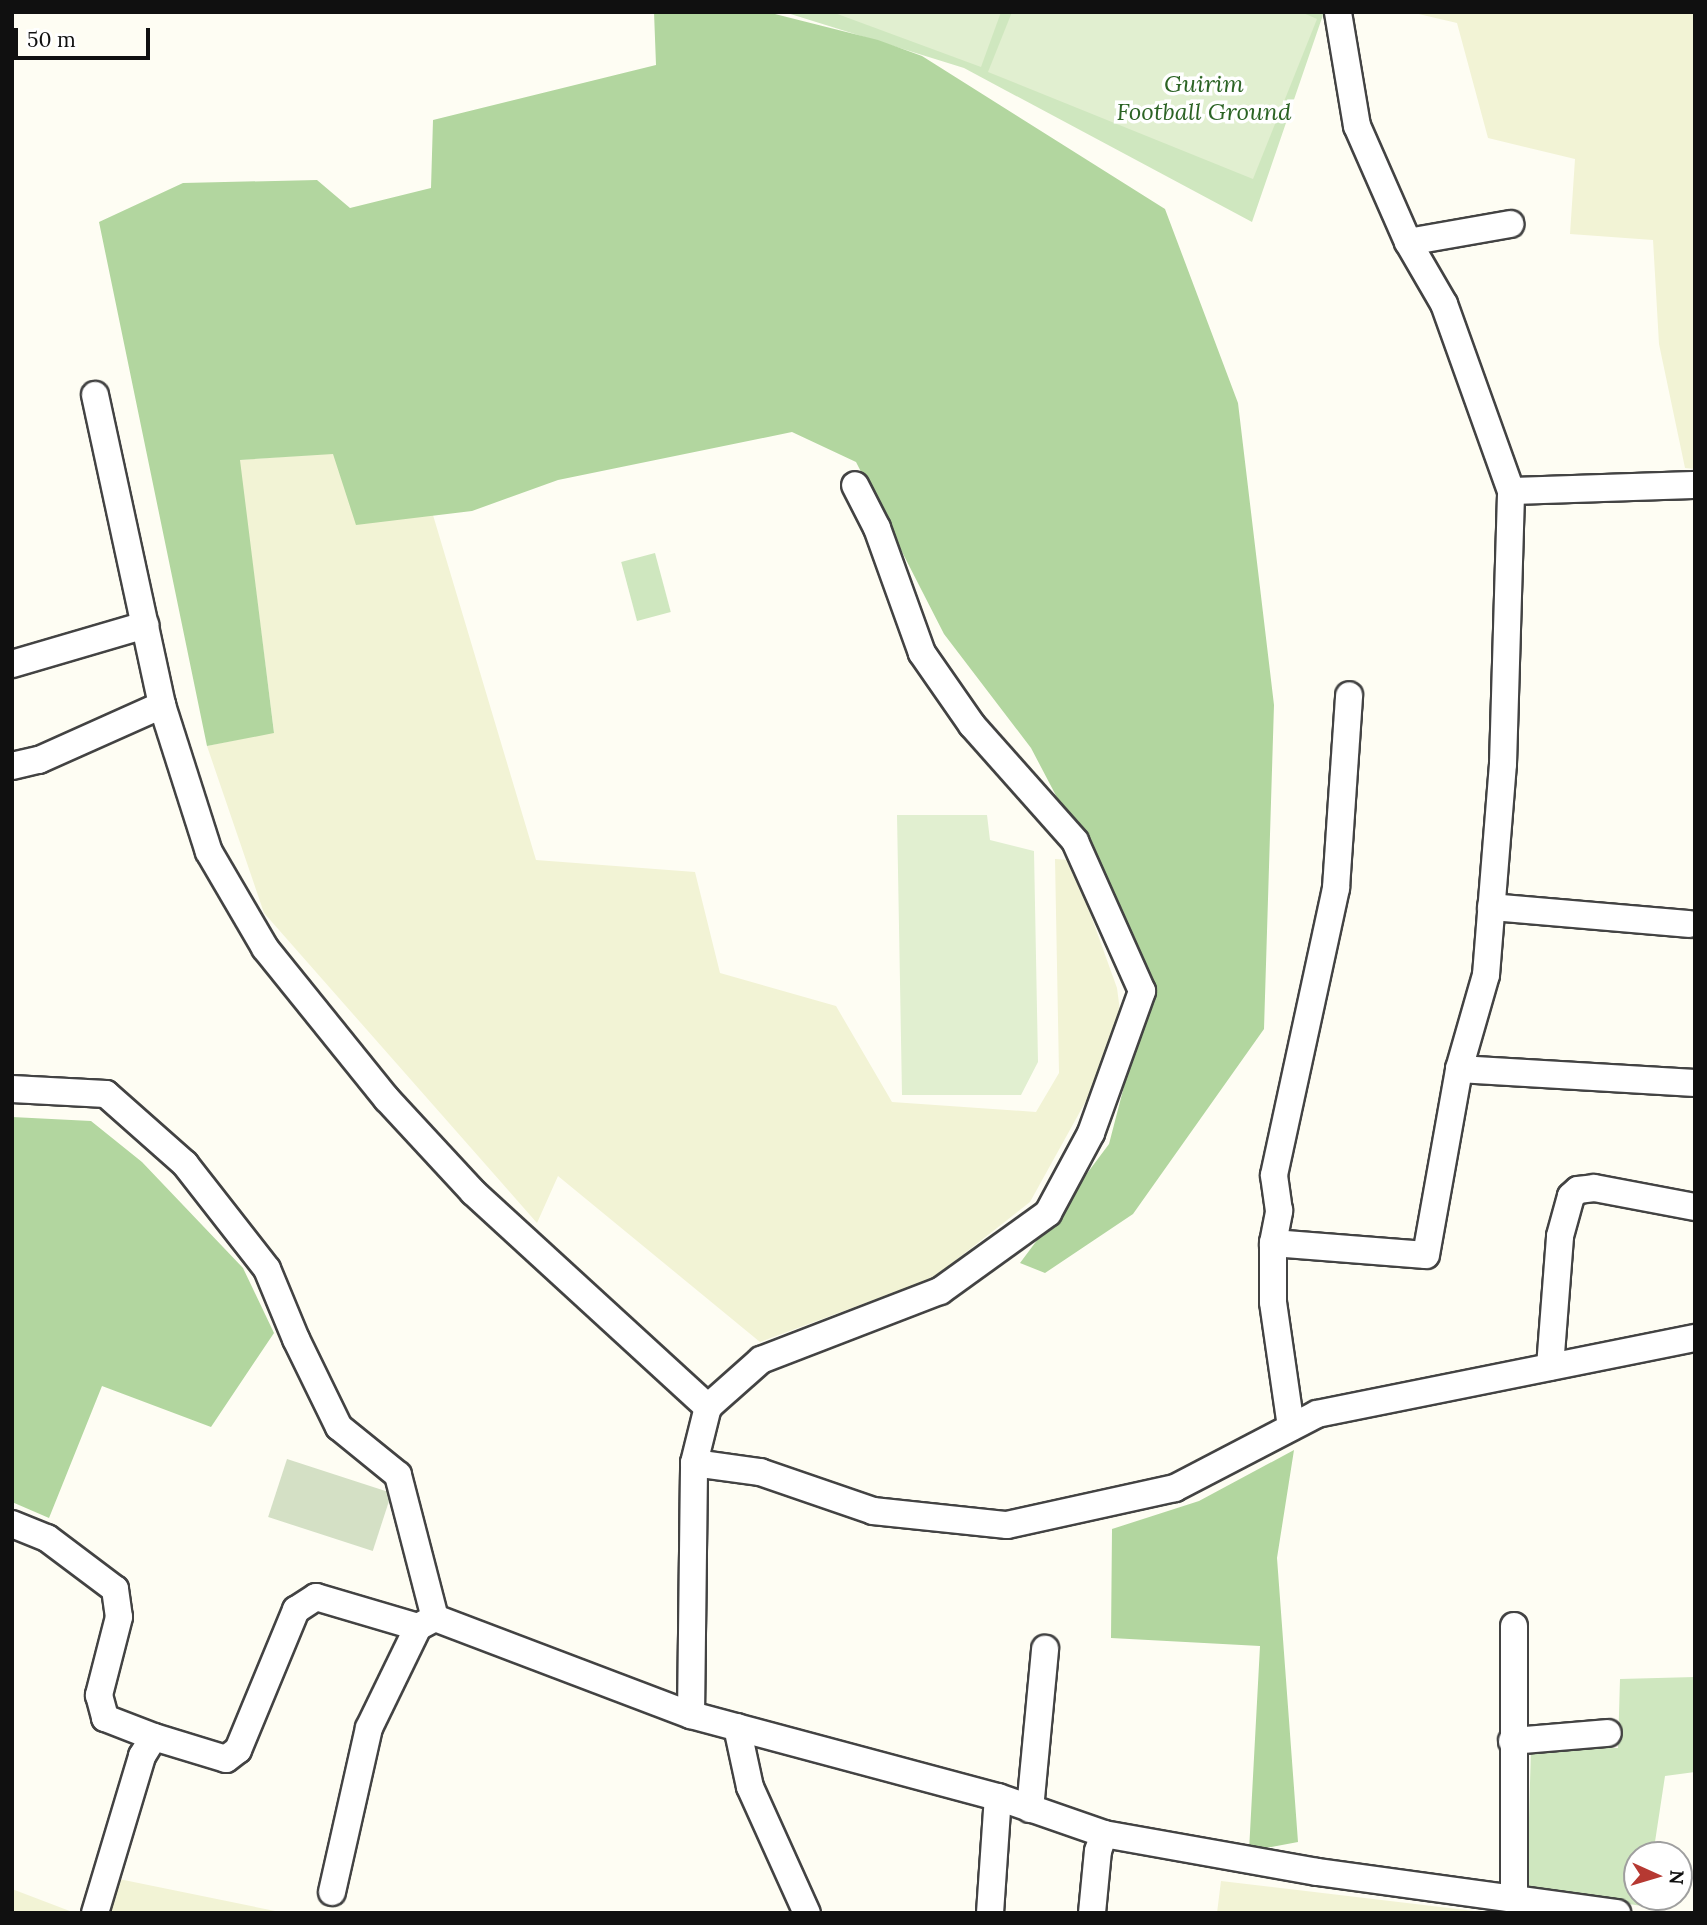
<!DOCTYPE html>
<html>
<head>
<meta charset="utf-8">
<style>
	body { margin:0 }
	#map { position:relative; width:1707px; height:1925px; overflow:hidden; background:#fefdf3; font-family:Lora,serif }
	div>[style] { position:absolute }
	.farmland>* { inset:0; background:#f2f3d5 }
	.green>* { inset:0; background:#cfe7bf; transform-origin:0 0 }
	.forest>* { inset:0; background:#b2d69f }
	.cemetery>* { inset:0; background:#d4e0c5; transform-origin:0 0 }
	.pitch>* { inset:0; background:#e1efd0 }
	.roads { filter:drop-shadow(2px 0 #434343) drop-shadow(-2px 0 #434343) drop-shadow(0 2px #434343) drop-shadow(0 -2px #434343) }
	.minor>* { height:26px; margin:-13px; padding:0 13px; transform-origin:13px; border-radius:13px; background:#fff }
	span { translate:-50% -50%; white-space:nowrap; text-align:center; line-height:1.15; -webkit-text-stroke:7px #fff; paint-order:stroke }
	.park-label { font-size:24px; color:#2b6324; font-style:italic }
	.frame { position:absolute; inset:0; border:14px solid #101010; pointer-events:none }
	.north { position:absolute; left:1623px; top:1841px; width:70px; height:70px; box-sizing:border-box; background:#fff; border:2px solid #9f9f9f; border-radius:50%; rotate:94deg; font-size:19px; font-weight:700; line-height:28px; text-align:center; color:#101010 }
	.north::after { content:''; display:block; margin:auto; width:24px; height:32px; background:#b63932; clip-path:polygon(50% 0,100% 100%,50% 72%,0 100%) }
	.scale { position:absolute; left:14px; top:28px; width:136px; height:32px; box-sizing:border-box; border:4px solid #101010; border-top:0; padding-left:9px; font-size:21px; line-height:24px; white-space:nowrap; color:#101010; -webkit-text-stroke:5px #fff; paint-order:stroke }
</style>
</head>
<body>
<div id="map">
	<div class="farmland">
		<i style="clip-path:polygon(1410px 12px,1695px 12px,1695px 469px,1685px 468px,1659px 344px,1653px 240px,1570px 234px,1575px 159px,1488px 138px,1457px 23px)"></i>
		<i style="clip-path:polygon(333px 453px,430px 505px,536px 860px,695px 872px,720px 973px,836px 1006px,892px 1102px,1036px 1112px,1059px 1073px,1055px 859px,1071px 860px,1117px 988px,1123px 1034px,1030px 1202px,933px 1278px,760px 1342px,558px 1176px,537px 1223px,264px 913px,207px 746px,274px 732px,239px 460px)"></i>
		<i style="clip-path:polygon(114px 1878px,285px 1913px,106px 1913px)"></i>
		<i style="clip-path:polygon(1221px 1881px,1491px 1913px,1217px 1913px)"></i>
		<i style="clip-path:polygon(12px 1889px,75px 1913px,12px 1913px)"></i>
	</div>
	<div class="green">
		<i style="clip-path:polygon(784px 12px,1324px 12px,1252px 222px,964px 68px)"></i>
		<i style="left:655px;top:553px;width:61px;height:35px;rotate:75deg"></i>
		<i style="clip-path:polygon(1695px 1677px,1695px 1772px,1665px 1776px,1653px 1855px,1637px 1855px,1637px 1897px,1650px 1897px,1649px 1907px,1527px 1889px,1531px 1748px,1618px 1748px,1620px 1679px)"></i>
	</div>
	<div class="forest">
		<i style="clip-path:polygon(654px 12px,767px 12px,878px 40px,922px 56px,1165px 209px,1238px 403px,1274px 705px,1264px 1029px,1133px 1214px,1045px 1273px,1020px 1263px,1109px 1144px,1142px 1017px,1124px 925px,1031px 748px,944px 634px,856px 462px,792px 432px,558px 480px,472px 511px,356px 525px,333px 454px,240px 460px,274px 733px,207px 746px,99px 222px,183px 183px,317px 180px,350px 208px,431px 188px,433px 120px,656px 65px)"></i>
		<i style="clip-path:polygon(12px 1117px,91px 1121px,142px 1162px,243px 1268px,274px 1333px,211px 1427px,102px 1386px,49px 1518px,12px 1502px)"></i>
		<i style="clip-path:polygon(1294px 1450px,1277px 1558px,1298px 1842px,1249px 1851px,1260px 1646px,1111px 1638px,1112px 1529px,1199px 1501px)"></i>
	</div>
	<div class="cemetery">
		<i style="left:287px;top:1459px;width:110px;height:61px;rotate:18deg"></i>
	</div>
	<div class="pitch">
		<i style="clip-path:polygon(832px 12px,1001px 12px,981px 67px)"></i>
		<i style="clip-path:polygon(1012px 12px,1301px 12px,1317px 19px,1253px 179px,988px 72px)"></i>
		<i style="clip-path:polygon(897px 815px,987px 815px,990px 840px,1034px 851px,1038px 1062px,1021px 1095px,902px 1095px)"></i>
	</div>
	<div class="roads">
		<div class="minor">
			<i style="left:1408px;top:242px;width:104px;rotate:-10deg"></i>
			<i style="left:95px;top:395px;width:317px;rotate:77.8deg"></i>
			<i style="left:162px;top:705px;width:154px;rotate:72.3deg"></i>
			<i style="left:209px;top:852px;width:111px;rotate:59.7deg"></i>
			<i style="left:265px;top:948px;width:194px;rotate:51.1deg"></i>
			<i style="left:387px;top:1099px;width:127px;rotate:47.2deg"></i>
			<i style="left:473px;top:1192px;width:319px;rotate:42.5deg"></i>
			<i style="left:1511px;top:491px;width:184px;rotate:-1.9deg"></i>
			<i style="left:12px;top:664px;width:139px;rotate:-16.3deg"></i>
			<i style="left:12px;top:766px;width:28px;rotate:-13deg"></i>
			<i style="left:39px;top:760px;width:135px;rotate:-24.1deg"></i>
			<i style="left:1491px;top:907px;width:199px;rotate:4.9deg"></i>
			<i style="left:1459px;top:1069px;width:236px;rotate:3.4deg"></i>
			<i style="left:12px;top:1089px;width:94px;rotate:3deg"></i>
			<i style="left:106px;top:1094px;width:106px;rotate:41.5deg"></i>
			<i style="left:185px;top:1164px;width:133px;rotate:52deg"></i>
			<i style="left:267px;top:1269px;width:76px;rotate:67.5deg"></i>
			<i style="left:296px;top:1339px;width:98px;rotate:64deg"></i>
			<i style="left:339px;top:1427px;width:76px;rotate:39.1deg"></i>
			<i style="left:398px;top:1475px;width:148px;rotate:75.5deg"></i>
			<i style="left:435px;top:1618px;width:274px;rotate:20.8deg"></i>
			<i style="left:691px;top:1715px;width:318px;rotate:15deg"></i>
			<i style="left:998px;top:1797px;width:112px;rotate:19.2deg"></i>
			<i style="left:1104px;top:1834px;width:216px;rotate:10.1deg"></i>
			<i style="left:1317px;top:1872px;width:303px;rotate:7.8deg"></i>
			<i style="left:1273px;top:1243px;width:153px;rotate:4.5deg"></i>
			<i style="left:1426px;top:1255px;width:189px;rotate:-79.9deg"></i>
			<i style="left:1459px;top:1069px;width:98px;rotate:-74deg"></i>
			<i style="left:1486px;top:975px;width:212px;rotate:-85.4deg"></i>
			<i style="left:1503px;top:764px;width:273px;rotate:-88.3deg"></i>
			<i style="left:1511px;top:491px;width:199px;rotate:-109.7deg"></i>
			<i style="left:1444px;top:304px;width:72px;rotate:-120.1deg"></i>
			<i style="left:1408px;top:242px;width:127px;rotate:-113.7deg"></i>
			<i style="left:1357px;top:126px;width:116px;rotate:-99.5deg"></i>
			<i style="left:1550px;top:1367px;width:131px;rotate:-85.6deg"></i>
			<i style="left:1560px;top:1236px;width:41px;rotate:-74.6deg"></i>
			<i style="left:1571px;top:1196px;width:9px;rotate:-41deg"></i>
			<i style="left:1578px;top:1190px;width:16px;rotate:-7deg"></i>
			<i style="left:1594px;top:1188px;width:103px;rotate:10.7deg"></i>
			<i style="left:1291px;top:1427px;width:126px;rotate:-98.2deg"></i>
			<i style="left:1273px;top:1302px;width:59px;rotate:-90deg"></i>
			<i style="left:1273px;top:1243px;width:33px;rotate:-79deg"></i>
			<i style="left:1279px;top:1211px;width:36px;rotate:-98deg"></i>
			<i style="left:1274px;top:1175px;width:294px;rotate:-77.8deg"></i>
			<i style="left:1336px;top:888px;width:193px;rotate:-86.1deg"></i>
			<i style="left:694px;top:1463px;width:67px;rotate:7.8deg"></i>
			<i style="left:760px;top:1472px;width:120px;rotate:19deg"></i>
			<i style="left:873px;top:1511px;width:135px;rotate:6deg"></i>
			<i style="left:1007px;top:1525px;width:172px;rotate:-12.4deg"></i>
			<i style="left:1175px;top:1488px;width:160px;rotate:-27.5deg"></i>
			<i style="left:1317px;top:1414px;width:386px;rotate:-11.4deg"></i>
			<i style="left:12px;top:1524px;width:38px;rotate:22deg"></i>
			<i style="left:47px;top:1538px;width:85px;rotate:36.9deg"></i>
			<i style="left:115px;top:1589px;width:28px;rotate:82deg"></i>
			<i style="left:119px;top:1617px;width:81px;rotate:104.4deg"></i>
			<i style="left:99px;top:1695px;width:24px;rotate:75deg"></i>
			<i style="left:105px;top:1718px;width:53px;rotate:21.2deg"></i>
			<i style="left:691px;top:1715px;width:252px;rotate:-89.3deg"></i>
			<i style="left:694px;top:1463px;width:58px;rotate:-76deg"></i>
			<i style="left:708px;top:1407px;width:71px;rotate:-41.6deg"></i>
			<i style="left:761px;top:1360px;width:192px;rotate:-21.1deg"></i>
			<i style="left:940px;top:1291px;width:133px;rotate:-35.8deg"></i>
			<i style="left:1048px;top:1213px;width:91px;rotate:-61.7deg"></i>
			<i style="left:1091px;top:1133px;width:151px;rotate:-70.2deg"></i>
			<i style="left:1142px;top:991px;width:164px;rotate:-114.1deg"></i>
			<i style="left:1075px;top:841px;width:155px;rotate:-131.6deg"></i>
			<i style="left:972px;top:725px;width:88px;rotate:-124.8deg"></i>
			<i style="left:922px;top:653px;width:133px;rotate:-109.8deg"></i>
			<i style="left:877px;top:528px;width:48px;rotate:-117.1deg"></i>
			<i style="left:737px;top:1727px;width:61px;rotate:77.8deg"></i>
			<i style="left:750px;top:1787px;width:138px;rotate:65.7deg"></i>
			<i style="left:1512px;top:1741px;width:96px;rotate:-4.8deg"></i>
			<i style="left:1030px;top:1809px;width:161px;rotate:-84.6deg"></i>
			<i style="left:332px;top:1892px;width:168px;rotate:-77.3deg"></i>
			<i style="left:369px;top:1728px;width:112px;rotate:-64.1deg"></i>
			<i style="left:1514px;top:1899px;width:273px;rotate:-90deg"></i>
			<i style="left:95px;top:1913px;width:164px;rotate:-73.3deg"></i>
			<i style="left:142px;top:1756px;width:22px;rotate:-58deg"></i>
			<i style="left:154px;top:1737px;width:75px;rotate:17deg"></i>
			<i style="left:226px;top:1759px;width:15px;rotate:-37deg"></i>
			<i style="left:238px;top:1750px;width:152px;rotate:-67.5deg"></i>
			<i style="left:296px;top:1610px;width:24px;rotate:-33deg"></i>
			<i style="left:316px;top:1597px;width:106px;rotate:16.4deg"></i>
			<i style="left:418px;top:1627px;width:19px;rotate:-28deg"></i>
			<i style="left:990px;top:1913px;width:116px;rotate:-86.1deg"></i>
			<i style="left:1092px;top:1913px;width:62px;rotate:-84.5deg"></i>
			<i style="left:1098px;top:1851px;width:18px;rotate:-71deg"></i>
		</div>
	</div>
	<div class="park-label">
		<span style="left:1204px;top:98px">Guirim<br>Football Ground</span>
	</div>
	<div class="frame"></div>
	<div class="north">N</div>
	<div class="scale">50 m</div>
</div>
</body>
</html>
